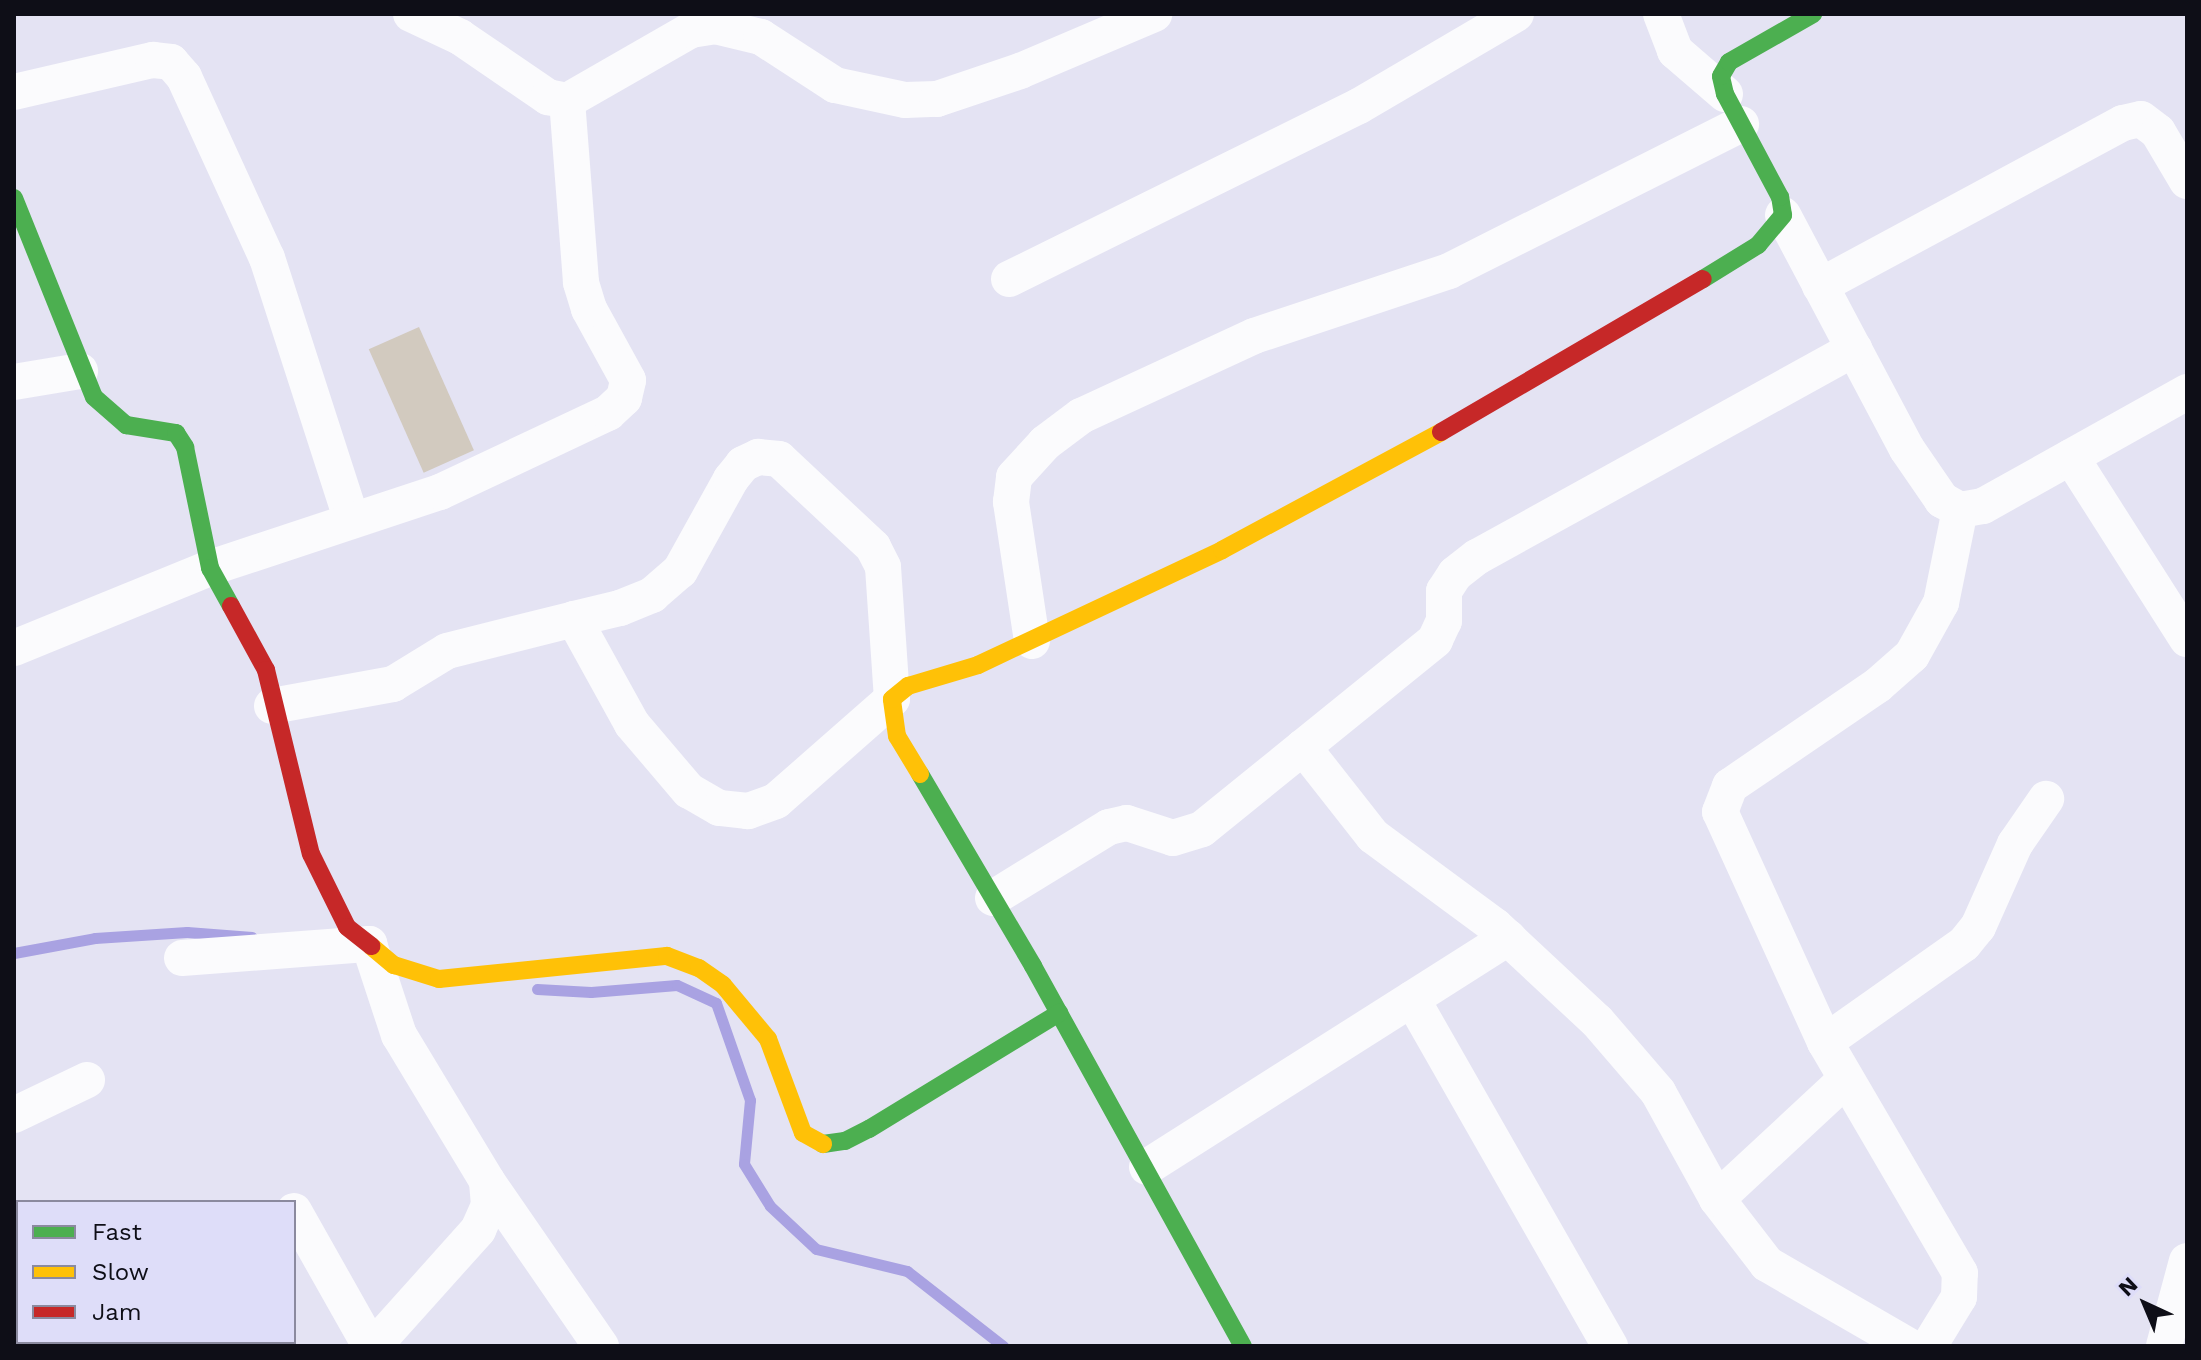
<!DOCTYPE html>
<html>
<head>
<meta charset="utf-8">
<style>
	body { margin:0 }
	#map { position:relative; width:2201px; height:1360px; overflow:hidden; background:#e4e3f3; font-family:"Work Sans",sans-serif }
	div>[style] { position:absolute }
	.stream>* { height:11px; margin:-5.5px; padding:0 5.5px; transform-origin:5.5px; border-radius:5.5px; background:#a9a2e2 }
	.building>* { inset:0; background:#d2cabf; transform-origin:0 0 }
	.street>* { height:36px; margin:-18px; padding:0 18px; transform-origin:18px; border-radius:18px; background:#fbfbfd }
	.fast>* { height:18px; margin:-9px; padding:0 9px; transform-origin:9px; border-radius:9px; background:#4caf50 }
	.slow>* { height:18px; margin:-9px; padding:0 9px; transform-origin:9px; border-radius:9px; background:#ffc107 }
	.jam>* { height:18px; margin:-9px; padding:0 9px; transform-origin:9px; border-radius:9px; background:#c62828 }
	span { translate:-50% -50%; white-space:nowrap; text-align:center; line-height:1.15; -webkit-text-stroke:8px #deddf9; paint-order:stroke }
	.frame { position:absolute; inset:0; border:16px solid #0e0e17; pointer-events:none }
	.legend { position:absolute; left:16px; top:1200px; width:280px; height:144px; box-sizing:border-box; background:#deddf9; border:2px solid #8b8a9f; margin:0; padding:10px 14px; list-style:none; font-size:24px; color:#0e0e17 }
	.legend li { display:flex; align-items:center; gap:16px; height:40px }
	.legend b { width:40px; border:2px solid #8b8a9f }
	.north { position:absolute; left:2105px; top:1264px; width:80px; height:80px; -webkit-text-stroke:6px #deddf9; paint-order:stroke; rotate:316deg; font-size:22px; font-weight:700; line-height:32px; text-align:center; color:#0e0e17 }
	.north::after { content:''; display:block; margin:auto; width:28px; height:36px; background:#0e0e17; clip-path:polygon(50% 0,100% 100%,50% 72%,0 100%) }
</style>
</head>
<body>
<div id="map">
	<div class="stream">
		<i style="left:14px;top:953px;width:82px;rotate:-10.5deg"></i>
		<i style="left:95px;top:938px;width:92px;rotate:-3.7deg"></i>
		<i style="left:187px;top:932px;width:65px;rotate:4.4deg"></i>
		<i style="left:537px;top:989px;width:54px;rotate:3.2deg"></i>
		<i style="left:591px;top:992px;width:86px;rotate:-4.7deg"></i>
		<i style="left:677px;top:985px;width:43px;rotate:24.8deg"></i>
		<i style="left:716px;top:1003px;width:103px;rotate:70.7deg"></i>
		<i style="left:750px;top:1100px;width:64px;rotate:95.4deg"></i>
		<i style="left:744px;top:1164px;width:49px;rotate:58.2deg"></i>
		<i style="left:770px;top:1206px;width:63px;rotate:43.1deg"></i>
		<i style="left:816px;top:1249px;width:94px;rotate:13.6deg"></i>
		<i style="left:907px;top:1271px;width:122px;rotate:38deg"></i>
	</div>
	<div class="building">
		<i style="left:419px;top:327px;width:135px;height:55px;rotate:66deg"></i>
	</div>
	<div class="street">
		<i style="left:411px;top:14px;width:54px;rotate:25.1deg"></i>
		<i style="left:460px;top:37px;width:107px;rotate:34.3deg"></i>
		<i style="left:548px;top:97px;width:19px;rotate:12deg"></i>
		<i style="left:567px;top:101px;width:143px;rotate:-29.8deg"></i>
		<i style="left:691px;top:30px;width:24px;rotate:-9deg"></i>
		<i style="left:715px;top:26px;width:47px;rotate:13.4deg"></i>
		<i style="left:761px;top:37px;width:88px;rotate:33deg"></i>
		<i style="left:835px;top:85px;width:72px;rotate:12.1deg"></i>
		<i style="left:905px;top:100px;width:32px;rotate:-2deg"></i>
		<i style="left:937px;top:99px;width:88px;rotate:-18.6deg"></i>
		<i style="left:1020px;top:71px;width:146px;rotate:-23deg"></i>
		<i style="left:1661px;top:14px;width:40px;rotate:69deg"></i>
		<i style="left:1675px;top:51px;width:66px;rotate:40.7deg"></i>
		<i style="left:14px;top:92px;width:143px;rotate:-13deg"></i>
		<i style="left:153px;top:60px;width:18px;rotate:6deg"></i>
		<i style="left:171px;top:62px;width:20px;rotate:49deg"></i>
		<i style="left:184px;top:77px;width:199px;rotate:65.4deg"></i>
		<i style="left:267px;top:258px;width:276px;rotate:72.1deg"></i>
		<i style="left:1783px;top:215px;width:265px;rotate:62.1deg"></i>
		<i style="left:1907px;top:449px;width:62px;rotate:55.5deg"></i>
		<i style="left:1942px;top:500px;width:21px;rotate:29deg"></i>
		<i style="left:1960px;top:510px;width:23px;rotate:-10deg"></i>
		<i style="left:1983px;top:506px;width:234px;rotate:-29.2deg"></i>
		<i style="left:1009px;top:279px;width:390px;rotate:-26.3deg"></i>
		<i style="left:1359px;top:106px;width:182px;rotate:-30.4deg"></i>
		<i style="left:1820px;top:286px;width:344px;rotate:-28.3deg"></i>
		<i style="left:2123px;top:123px;width:18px;rotate:-13deg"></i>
		<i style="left:2141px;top:119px;width:21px;rotate:37deg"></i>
		<i style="left:2158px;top:132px;width:57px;rotate:59.4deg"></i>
		<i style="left:14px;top:382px;width:67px;rotate:-9.5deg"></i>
		<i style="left:2071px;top:457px;width:216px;rotate:57.5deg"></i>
		<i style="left:1032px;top:641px;width:141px;rotate:-98.6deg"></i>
		<i style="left:1011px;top:502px;width:25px;rotate:-83deg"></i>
		<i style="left:1014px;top:477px;width:46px;rotate:-47.6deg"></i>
		<i style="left:1045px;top:443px;width:45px;rotate:-36.9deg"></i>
		<i style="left:1081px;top:416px;width:191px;rotate:-24.8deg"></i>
		<i style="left:1254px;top:336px;width:206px;rotate:-18.4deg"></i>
		<i style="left:1449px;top:271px;width:327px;rotate:-26.7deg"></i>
		<i style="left:14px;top:648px;width:212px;rotate:-22.2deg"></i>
		<i style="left:210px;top:568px;width:242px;rotate:-18.3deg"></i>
		<i style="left:440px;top:492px;width:186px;rotate:-25.2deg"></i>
		<i style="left:608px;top:413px;width:22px;rotate:-43deg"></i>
		<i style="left:624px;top:398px;width:18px;rotate:-77deg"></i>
		<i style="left:628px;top:380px;width:81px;rotate:-118.8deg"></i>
		<i style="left:589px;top:309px;width:28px;rotate:-107deg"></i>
		<i style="left:581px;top:282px;width:182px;rotate:-94.4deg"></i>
		<i style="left:272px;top:706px;width:123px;rotate:-10.3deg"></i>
		<i style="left:393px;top:684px;width:63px;rotate:-31.4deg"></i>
		<i style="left:447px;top:651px;width:131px;rotate:-14.1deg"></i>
		<i style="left:574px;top:619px;width:47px;rotate:-13.4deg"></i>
		<i style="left:620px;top:608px;width:35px;rotate:-22deg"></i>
		<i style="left:652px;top:595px;width:37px;rotate:-41deg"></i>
		<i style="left:680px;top:571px;width:105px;rotate:-61deg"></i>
		<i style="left:731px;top:479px;width:19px;rotate:-51deg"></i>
		<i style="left:743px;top:464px;width:17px;rotate:-25deg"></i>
		<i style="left:758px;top:457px;width:21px;rotate:5deg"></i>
		<i style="left:779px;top:459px;width:129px;rotate:43.1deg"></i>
		<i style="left:873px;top:547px;width:22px;rotate:63deg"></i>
		<i style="left:883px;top:567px;width:132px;rotate:86.1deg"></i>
		<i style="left:892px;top:699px;width:154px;rotate:138.7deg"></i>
		<i style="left:776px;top:801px;width:30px;rotate:160deg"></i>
		<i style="left:748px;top:811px;width:29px;rotate:-174deg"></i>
		<i style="left:719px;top:808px;width:34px;rotate:-150deg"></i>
		<i style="left:689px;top:791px;width:88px;rotate:-130.4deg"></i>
		<i style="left:632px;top:724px;width:120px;rotate:-118.9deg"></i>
		<i style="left:1303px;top:747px;width:113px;rotate:51.8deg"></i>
		<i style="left:1373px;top:836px;width:152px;rotate:36.4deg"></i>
		<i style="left:1495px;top:926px;width:139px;rotate:43deg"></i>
		<i style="left:1597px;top:1021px;width:94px;rotate:49.3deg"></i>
		<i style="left:1658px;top:1092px;width:122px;rotate:61.1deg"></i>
		<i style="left:1717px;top:1199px;width:82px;rotate:52.4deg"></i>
		<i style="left:1767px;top:1264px;width:164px;rotate:30deg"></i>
		<i style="left:993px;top:898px;width:136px;rotate:-31.5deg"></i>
		<i style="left:1109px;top:827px;width:18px;rotate:-13deg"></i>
		<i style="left:1127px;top:823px;width:48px;rotate:18.1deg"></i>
		<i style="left:1173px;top:838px;width:30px;rotate:-17deg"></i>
		<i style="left:1202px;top:829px;width:300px;rotate:-39deg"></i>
		<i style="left:1435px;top:640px;width:21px;rotate:-65deg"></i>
		<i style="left:1444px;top:621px;width:30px;rotate:-90deg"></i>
		<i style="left:1444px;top:591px;width:20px;rotate:-57deg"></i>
		<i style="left:1455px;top:574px;width:28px;rotate:-38deg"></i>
		<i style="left:1477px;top:557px;width:431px;rotate:-28.9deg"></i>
		<i style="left:182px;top:958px;width:188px;rotate:-4.3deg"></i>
		<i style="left:369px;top:944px;width:96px;rotate:71.8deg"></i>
		<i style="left:399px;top:1035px;width:170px;rotate:58.9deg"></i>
		<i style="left:487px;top:1181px;width:201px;rotate:55.4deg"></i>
		<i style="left:1412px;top:999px;width:400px;rotate:60.3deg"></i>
		<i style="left:1825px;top:1042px;width:170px;rotate:-35.2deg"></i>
		<i style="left:1964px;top:944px;width:22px;rotate:-51deg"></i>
		<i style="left:1978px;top:927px;width:91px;rotate:-66deg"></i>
		<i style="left:2015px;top:844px;width:55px;rotate:-55.4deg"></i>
		<i style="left:14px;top:1115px;width:81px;rotate:-25.6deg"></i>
		<i style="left:1147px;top:1167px;width:428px;rotate:-32.4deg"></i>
		<i style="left:1717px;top:1199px;width:176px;rotate:-42.9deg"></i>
		<i style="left:294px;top:1211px;width:155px;rotate:60.6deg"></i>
		<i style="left:374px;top:1346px;width:156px;rotate:-48.1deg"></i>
		<i style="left:478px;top:1230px;width:27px;rotate:-66deg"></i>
		<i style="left:489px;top:1205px;width:24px;rotate:-95deg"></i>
		<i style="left:1929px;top:1346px;width:57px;rotate:-58.5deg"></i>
		<i style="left:1959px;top:1297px;width:24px;rotate:-88deg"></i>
		<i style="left:1960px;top:1273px;width:268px;rotate:-120.3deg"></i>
		<i style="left:1825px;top:1042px;width:253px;rotate:-114.5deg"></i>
		<i style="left:1720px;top:812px;width:28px;rotate:-69deg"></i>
		<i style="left:1730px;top:786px;width:179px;rotate:-34.3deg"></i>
		<i style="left:1878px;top:685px;width:45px;rotate:-41.4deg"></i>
		<i style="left:1912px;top:655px;width:60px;rotate:-60.9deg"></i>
		<i style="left:1941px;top:603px;width:95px;rotate:-78.5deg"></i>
		<i style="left:2164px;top:1346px;width:88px;rotate:-74.9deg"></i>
	</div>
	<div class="fast">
		<i style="left:14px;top:198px;width:214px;rotate:68.1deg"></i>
		<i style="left:94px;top:397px;width:43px;rotate:41.2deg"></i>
		<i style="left:126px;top:425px;width:51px;rotate:9.1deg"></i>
		<i style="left:176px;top:433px;width:17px;rotate:57deg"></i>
		<i style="left:185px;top:447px;width:124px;rotate:78.3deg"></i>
		<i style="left:210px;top:568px;width:43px;rotate:61.1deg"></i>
		<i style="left:1703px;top:279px;width:65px;rotate:-31.7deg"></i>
		<i style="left:1758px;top:245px;width:39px;rotate:-50deg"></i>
		<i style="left:1783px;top:215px;width:18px;rotate:-99deg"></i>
		<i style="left:1780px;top:197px;width:117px;rotate:-118.1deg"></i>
		<i style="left:1725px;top:94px;width:18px;rotate:-103deg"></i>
		<i style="left:1721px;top:76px;width:16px;rotate:-60deg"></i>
		<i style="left:1729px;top:62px;width:97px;rotate:-29.7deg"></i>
		<i style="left:920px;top:774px;width:223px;rotate:59.5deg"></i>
		<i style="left:1033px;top:966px;width:434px;rotate:61.1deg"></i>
		<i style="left:823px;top:1144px;width:22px;rotate:-8deg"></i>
		<i style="left:845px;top:1141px;width:27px;rotate:-27deg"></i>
		<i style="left:869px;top:1129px;width:223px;rotate:-31.4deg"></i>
	</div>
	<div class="slow">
		<i style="left:920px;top:774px;width:44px;rotate:-121.2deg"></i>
		<i style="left:897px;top:736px;width:37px;rotate:-98deg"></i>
		<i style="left:892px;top:699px;width:21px;rotate:-39deg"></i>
		<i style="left:908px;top:686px;width:73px;rotate:-16.7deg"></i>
		<i style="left:978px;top:665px;width:270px;rotate:-25.2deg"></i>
		<i style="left:1222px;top:550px;width:249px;rotate:-28.3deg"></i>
		<i style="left:371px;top:946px;width:30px;rotate:40deg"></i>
		<i style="left:394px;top:965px;width:47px;rotate:17.3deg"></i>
		<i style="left:439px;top:979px;width:229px;rotate:-5.8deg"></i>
		<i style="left:667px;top:956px;width:34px;rotate:21deg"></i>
		<i style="left:699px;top:968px;width:29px;rotate:35deg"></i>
		<i style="left:723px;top:985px;width:70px;rotate:50.2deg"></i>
		<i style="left:768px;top:1039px;width:100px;rotate:69.6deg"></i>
		<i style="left:803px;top:1133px;width:23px;rotate:29deg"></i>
	</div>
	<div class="jam">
		<i style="left:1441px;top:432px;width:303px;rotate:-30.3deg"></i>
		<i style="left:231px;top:606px;width:73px;rotate:61.3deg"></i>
		<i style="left:266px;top:670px;width:189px;rotate:76.3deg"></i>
		<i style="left:311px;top:854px;width:81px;rotate:63.7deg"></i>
		<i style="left:347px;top:927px;width:31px;rotate:38deg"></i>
	</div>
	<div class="frame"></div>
	<ul class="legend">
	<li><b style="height:10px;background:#4caf50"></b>Fast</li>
	<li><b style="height:10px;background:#ffc107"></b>Slow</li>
	<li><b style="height:10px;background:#c62828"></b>Jam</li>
	</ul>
	<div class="north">N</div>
</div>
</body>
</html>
